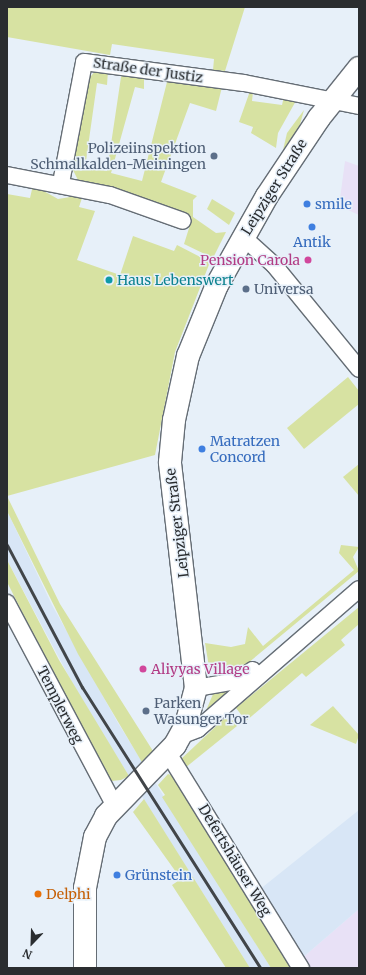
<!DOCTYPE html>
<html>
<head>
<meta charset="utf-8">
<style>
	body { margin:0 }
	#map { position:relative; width:366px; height:975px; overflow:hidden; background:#e7f0f9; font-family:Merriweather,serif }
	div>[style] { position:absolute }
	.commercial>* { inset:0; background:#e8e1f6 }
	.built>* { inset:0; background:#d8e6f6 }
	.green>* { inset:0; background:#d7e2a2 }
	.roads { filter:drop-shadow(1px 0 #656d75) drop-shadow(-1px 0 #656d75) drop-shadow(0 1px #656d75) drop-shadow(0 -1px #656d75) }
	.street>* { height:16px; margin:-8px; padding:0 8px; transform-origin:8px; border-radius:8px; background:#fff }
	.secondary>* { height:22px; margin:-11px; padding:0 11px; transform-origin:11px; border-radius:11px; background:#fff }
	.rail>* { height:3px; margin:-1.5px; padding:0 1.5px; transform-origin:1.5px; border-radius:1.5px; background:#414549 }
	.dots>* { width:11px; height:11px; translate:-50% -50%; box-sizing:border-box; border:2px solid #e7f0f9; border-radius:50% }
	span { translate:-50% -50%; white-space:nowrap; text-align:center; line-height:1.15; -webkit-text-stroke:3px #e7f0f9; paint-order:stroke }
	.street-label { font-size:14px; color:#2a2d30 }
	.service-label { font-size:14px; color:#4e5e75 }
	.right { translate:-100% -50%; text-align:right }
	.left { translate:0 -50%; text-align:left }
	.shop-label { font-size:14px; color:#366cbe }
	.hotel-label { font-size:14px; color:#b23c85 }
	.culture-label { font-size:14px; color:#0d838f }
	.food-label { font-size:14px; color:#c56008 }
	.frame { position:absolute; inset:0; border:8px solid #2a2d30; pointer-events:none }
	.north { position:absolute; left:12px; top:923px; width:40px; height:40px; -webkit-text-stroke:3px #e7f0f9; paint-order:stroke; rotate:203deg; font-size:11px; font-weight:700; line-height:16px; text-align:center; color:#2a2d30 }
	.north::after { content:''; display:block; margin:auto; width:14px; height:18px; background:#2a2d30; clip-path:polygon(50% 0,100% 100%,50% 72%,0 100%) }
</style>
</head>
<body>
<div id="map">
	<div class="commercial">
		<i style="clip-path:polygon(345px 161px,359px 166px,359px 215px,339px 206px)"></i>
		<i style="clip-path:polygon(359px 909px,359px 968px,307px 968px,301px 959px)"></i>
	</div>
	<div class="built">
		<i style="clip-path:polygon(7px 511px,52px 605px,118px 723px,271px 968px,250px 968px,83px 703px,7px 560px)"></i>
		<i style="clip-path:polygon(359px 810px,359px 909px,301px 959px,259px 890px)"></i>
	</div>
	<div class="green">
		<i style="clip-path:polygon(7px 7px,245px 7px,225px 71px,213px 70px,214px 59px,112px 44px,110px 55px,7px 37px)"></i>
		<i style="clip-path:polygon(96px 70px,108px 71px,107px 85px,97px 83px,85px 168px,107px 171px,121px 77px,123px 74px,144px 78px,144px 89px,135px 87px,111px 173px,142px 181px,167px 82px,172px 80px,222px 87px,216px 111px,190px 103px,161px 182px,197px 196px,193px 200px,193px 217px,216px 233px,226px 232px,213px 258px,184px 244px,190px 225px,164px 206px,78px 180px,72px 168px,86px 82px)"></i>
		<i style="clip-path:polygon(250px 91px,253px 92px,252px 101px,282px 105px,284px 96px,297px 99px,278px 133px,276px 148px,251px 133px,253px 127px,239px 122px)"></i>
		<i style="clip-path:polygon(304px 110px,299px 128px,283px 150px,287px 133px)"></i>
		<i style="clip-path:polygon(33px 185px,58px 199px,83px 195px,79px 207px,95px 211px,77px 260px,120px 275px,133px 236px,174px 251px,177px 245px,210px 262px,175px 352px,155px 455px,7px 496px,60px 604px,153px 751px,143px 764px,78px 654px,7px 511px,7px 194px,30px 198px)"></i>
		<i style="clip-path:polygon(212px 199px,235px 213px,229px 225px,207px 209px)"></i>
		<i style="clip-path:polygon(348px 377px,359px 391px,359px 404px,304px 449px,287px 428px)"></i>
		<i style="clip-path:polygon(359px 464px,359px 496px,343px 477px)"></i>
		<i style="clip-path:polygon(341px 545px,359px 547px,353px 557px,359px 571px,242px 668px,226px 676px,209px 667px,205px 643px,231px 647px,245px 644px,248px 627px,263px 646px,354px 570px,339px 553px)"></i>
		<i style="clip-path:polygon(7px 560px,59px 660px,129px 776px,121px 780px,112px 781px,100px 767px,7px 582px)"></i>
		<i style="clip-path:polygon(359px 607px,359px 624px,341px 640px,345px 645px,306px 677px,302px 673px,246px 721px,236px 708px)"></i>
		<i style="clip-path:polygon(237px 689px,204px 715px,214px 692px)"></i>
		<i style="clip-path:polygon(333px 706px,359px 735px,356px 744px,310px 725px)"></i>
		<i style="clip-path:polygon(228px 715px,237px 726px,185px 768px,180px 760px)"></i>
		<i style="clip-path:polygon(168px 774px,173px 776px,294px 968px,271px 968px,162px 797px,165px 795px,158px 785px)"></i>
		<i style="clip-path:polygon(144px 799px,250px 968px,226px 968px,172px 885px,181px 879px,133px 812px)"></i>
	</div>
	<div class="roads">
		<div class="street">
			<i style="left:7px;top:175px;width:105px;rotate:11deg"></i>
			<i style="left:110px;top:195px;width:77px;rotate:19.6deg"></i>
			<i style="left:61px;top:183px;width:123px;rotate:-79.2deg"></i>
			<i style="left:84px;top:62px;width:161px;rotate:7.5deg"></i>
			<i style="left:244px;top:83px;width:117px;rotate:11.3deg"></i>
			<i style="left:243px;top:237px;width:42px;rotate:42.1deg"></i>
			<i style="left:274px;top:265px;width:134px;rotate:50.7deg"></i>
			<i style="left:7px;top:603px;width:230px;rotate:62deg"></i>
			<i style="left:196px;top:688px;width:42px;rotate:-9.7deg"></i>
			<i style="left:237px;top:681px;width:19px;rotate:-35deg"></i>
			<i style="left:180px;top:736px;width:19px;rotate:-21deg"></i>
			<i style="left:198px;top:729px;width:213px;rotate:-41deg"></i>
			<i style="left:168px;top:753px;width:253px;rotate:58.3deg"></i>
		</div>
		<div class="secondary">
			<i style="left:85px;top:968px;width:80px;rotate:-90deg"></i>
			<i style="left:85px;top:888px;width:52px;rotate:-78.9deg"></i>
			<i style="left:95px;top:837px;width:24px;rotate:-62deg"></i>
			<i style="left:106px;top:816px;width:99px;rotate:-45.8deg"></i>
			<i style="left:175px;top:745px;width:23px;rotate:-61deg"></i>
			<i style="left:186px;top:725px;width:38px;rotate:-75deg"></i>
			<i style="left:196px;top:688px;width:227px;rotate:-96.6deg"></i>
			<i style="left:170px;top:462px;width:42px;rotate:-84.6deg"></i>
			<i style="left:174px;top:420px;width:66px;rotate:-77.7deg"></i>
			<i style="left:188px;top:356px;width:77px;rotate:-67.8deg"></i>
			<i style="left:217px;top:285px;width:102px;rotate:-60.7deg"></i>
			<i style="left:267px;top:196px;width:94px;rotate:-56.3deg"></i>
			<i style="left:319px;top:118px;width:64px;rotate:-51.3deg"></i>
		</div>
	</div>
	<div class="rail">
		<i style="left:7px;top:545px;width:161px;rotate:62.2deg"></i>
		<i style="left:82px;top:687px;width:333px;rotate:57.6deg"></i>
	</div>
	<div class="dots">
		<i style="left:214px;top:156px;background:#5c6f8a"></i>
		<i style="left:307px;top:204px;background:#3f7fe0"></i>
		<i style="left:312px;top:227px;background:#3f7fe0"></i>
		<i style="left:308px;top:260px;background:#d1479c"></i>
		<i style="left:109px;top:280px;background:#0f9aa8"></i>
		<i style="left:246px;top:289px;background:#5c6f8a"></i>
		<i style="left:202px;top:449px;background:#3f7fe0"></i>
		<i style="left:143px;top:669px;background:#d1479c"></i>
		<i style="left:146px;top:711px;background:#5c6f8a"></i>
		<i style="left:117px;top:875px;background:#3f7fe0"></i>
		<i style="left:38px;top:894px;background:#e8710a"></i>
	</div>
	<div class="street-label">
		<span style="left:148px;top:70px;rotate:8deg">Straße der Justiz</span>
		<span style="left:274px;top:187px;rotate:-58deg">Leipziger Straße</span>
		<span style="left:177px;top:523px;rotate:-97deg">Leipziger Straße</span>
		<span style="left:60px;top:705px;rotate:63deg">Templerweg</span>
		<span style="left:235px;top:860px;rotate:59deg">Defertshäuser Weg</span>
	</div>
	<div class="service-label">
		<span class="right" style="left:206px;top:156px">Polizeiinspektion<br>Schmalkalden-Meiningen</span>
		<span class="left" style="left:254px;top:289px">Universa</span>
		<span class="left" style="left:154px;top:711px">Parken<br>Wasunger Tor</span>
	</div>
	<div class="shop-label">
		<span class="left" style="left:315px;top:204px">smile</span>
		<span style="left:312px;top:242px">Antik</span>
		<span class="left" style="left:210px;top:449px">Matratzen<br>Concord</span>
		<span class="left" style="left:125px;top:875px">Grünstein</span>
	</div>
	<div class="hotel-label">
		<span class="right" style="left:300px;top:260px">Pension Carola</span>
		<span class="left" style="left:151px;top:669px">Aliyyas Village</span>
	</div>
	<div class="culture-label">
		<span class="left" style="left:117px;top:280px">Haus Lebenswert</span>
	</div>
	<div class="food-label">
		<span class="left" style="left:46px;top:894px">Delphi</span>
	</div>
	<div class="frame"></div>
	<div class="north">N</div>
</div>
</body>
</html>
